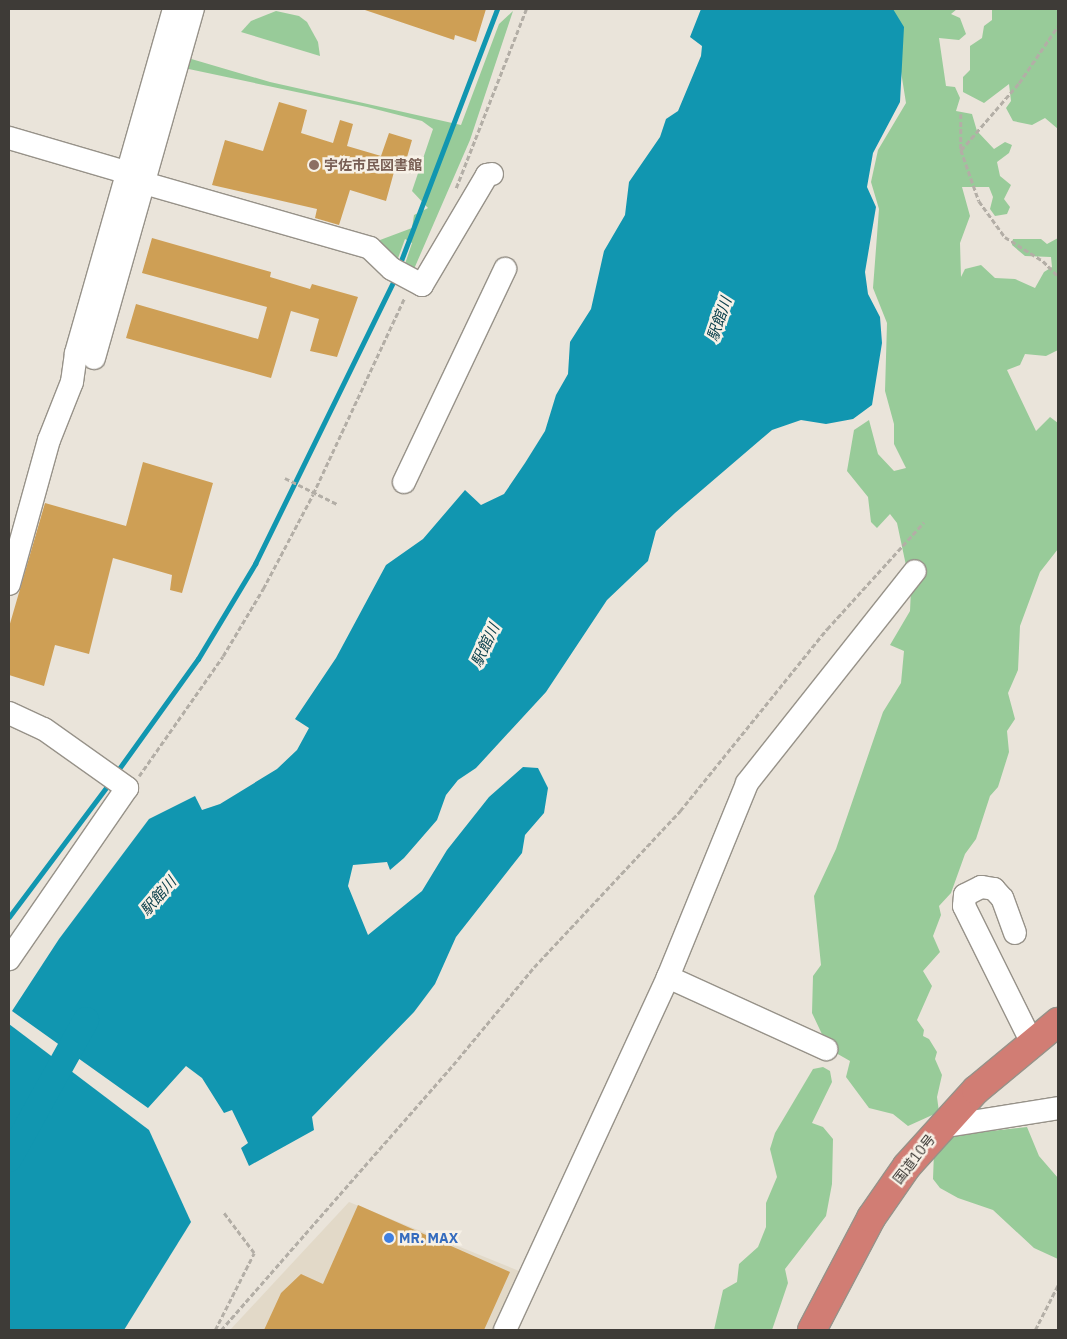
<!DOCTYPE html>
<html>
<head>
<meta charset="utf-8">
<style>
	body { margin:0 }
	#map { position:relative; width:1067px; height:1339px; overflow:hidden; background:#eae4da; font-family:"IBM Plex Sans","Noto Sans JP",sans-serif }
	div>[style] { position:absolute }
	.built>* { inset:0; background:#e2d9c8 }
	.green>* { inset:0; background:#98cb99 }
	.water>* { inset:0; background:#1196b0 }
	.stream>* { height:4.5px; margin:-2.25px; padding:0 2.25px; transform-origin:2.25px; border-radius:2.25px; background:#1196b0 }
	.river>* { height:26px; margin:-13px; padding:0 13px; transform-origin:13px; border-radius:13px; background:#1196b0 }
	.building>* { inset:0; background:#ce9f55 }
	.path>* { height:2.5px; margin-top:-1.25px; transform-origin:0; background:repeating-linear-gradient(90deg,#b3aea6 0 5px,transparent 0 7.5px) }
	.roads { filter:drop-shadow(1px 0 #979289) drop-shadow(-1px 0 #979289) drop-shadow(0 1px #979289) drop-shadow(0 -1px #979289) }
	.minor>* { height:22px; margin:-11px; padding:0 11px; transform-origin:11px; border-radius:11px; background:#fff }
	.highway>* { height:28px; margin:-14px; padding:0 14px; transform-origin:14px; border-radius:14px; background:#d17d74 }
	.dots>* { width:14px; height:14px; translate:-50% -50%; box-sizing:border-box; border:2px solid #f7f1e7; border-radius:50% }
	span { translate:-50% -50%; white-space:nowrap; text-align:center; line-height:1.15; -webkit-text-stroke:5px #f7f1e7; paint-order:stroke }
	.education-label { font-size:14px; color:#785e54; font-weight:700 }
	.left { translate:0 -50%; text-align:left }
	.street-label { font-size:14px; color:#3e3b37 }
	.shop-label { font-size:14px; color:#366cbe; font-weight:700 }
	.water-label { font-size:15px; color:#0c404c; font-style:italic }
	.frame { position:absolute; inset:0; border:10px solid #3e3b37; pointer-events:none }
</style>
</head>
<body>
<div id="map">
	<div class="built">
		<i style="clip-path:polygon(349px 1202px,524px 1273px,498px 1330px,230px 1330px)"></i>
	</div>
	<div class="green">
		<i style="clip-path:polygon(891px 9px,957px 9px,951px 14px,960px 18px,966px 34px,959px 40px,939px 38px,946px 86px,955px 87px,960px 98px,956px 111px,972px 114px,977px 131px,994px 149px,1005px 142px,1012px 145px,1009px 153px,997px 162px,1000px 176px,1011px 185px,1004px 199px,1010px 207px,1007px 214px,995px 216px,990px 209px,993px 197px,989px 187px,962px 187px,970px 216px,960px 243px,961px 277px,965px 269px,981px 265px,995px 278px,1015px 279px,1035px 288px,1044px 272px,1052px 267px,1051px 257px,1025px 256px,1012px 245px,1013px 239px,1041px 239px,1047px 244px,1058px 238px,1058px 350px,1046px 356px,1025px 354px,1020px 365px,1007px 370px,1036px 431px,1050px 417px,1058px 423px,1058px 549px,1040px 572px,1020px 626px,1018px 670px,1008px 693px,1015px 719px,1007px 731px,1009px 752px,998px 787px,990px 796px,976px 839px,965px 854px,951px 893px,939px 906px,941px 915px,933px 936px,940px 952px,923px 971px,932px 986px,917px 1020px,924px 1030px,923px 1036px,929px 1039px,937px 1052px,935px 1059px,942px 1075px,937px 1097px,939px 1112px,908px 1126px,893px 1114px,869px 1108px,846px 1077px,850px 1061px,829px 1049px,812px 1013px,813px 976px,821px 965px,814px 896px,836px 849px,883px 712px,901px 683px,904px 651px,890px 645px,910px 611px,911px 589px,897px 523px,890px 514px,877px 528px,871px 522px,868px 497px,847px 471px,854px 430px,869px 420px,878px 454px,894px 471px,906px 468px,894px 444px,894px 424px,885px 391px,887px 323px,873px 288px,879px 209px,871px 182px,878px 150px,906px 103px)"></i>
		<i style="clip-path:polygon(992px 9px,1058px 9px,1058px 129px,1045px 118px,1032px 125px,1013px 121px,1006px 108px,1011px 101px,1009px 84px,984px 103px,963px 92px,963px 77px,970px 70px,970px 46px,982px 38px,984px 26px,992px 20px)"></i>
		<i style="clip-path:polygon(276px 11px,299px 16px,307px 22px,318px 42px,320px 56px,241px 32px,251px 21px)"></i>
		<i style="clip-path:polygon(513px 11px,470px 140px,414px 269px,405px 264px,412px 243px,405px 239px,397px 261px,379px 246px,380px 240px,412px 228px,414px 215px,428px 208px,412px 191px,433px 129px,422px 121px,367px 107px,184px 68px,188px 58px,270px 82px,461px 125px,499px 24px)"></i>
		<i style="clip-path:polygon(823px 1067px,830px 1071px,832px 1082px,812px 1123px,823px 1127px,833px 1139px,832px 1184px,826px 1216px,785px 1269px,788px 1283px,772px 1330px,714px 1330px,723px 1290px,737px 1282px,739px 1264px,758px 1247px,766px 1227px,766px 1203px,777px 1177px,770px 1149px,775px 1133px,813px 1069px)"></i>
		<i style="clip-path:polygon(1027px 1127px,1039px 1156px,1058px 1178px,1058px 1259px,1034px 1248px,993px 1210px,958px 1198px,940px 1188px,933px 1179px,934px 1152px,946px 1136px)"></i>
	</div>
	<div class="water">
		<i style="clip-path:polygon(701px 9px,893px 9px,904px 27px,900px 102px,873px 153px,867px 187px,876px 207px,865px 272px,868px 294px,880px 317px,882px 343px,872px 405px,853px 419px,826px 424px,801px 420px,772px 430px,675px 513px,656px 531px,648px 561px,607px 600px,546px 692px,476px 768px,458px 780px,446px 795px,437px 820px,404px 858px,390px 870px,387px 862px,353px 865px,348px 886px,368px 935px,422px 891px,447px 850px,489px 797px,523px 767px,538px 768px,548px 788px,544px 813px,525px 835px,522px 853px,456px 937px,435px 984px,414px 1012px,312px 1117px,314px 1130px,249px 1166px,241px 1148px,248px 1143px,232px 1110px,224px 1113px,202px 1078px,186px 1066px,148px 1108px,12px 1011px,59px 939px,149px 819px,195px 796px,202px 810px,220px 804px,277px 769px,297px 750px,309px 728px,295px 719px,336px 658px,386px 565px,423px 539px,465px 490px,481px 505px,504px 494px,525px 463px,545px 431px,556px 395px,568px 374px,570px 342px,591px 309px,604px 251px,625px 215px,629px 182px,660px 137px,666px 119px,678px 111px,701px 56px,702px 46px,690px 37px)"></i>
		<i style="clip-path:polygon(9px 1024px,149px 1130px,191px 1222px,124px 1330px,9px 1330px)"></i>
	</div>
	<div class="stream">
		<i style="left:399px;top:266px;width:275px;rotate:-69.1deg"></i>
		<i style="left:116px;top:773px;width:140px;rotate:-54.3deg"></i>
		<i style="left:198px;top:659px;width:111px;rotate:-59deg"></i>
		<i style="left:255px;top:564px;width:318px;rotate:-63.9deg"></i>
		<i style="left:9px;top:917px;width:166px;rotate:-53.1deg"></i>
	</div>
	<div class="river">
		<i style="left:9px;top:1159px;width:159px;rotate:-61deg"></i>
	</div>
	<div class="building">
		<i style="clip-path:polygon(362px 9px,486px 9px,476px 42px,455px 35px,454px 40px)"></i>
		<i style="clip-path:polygon(279px 102px,307px 110px,301px 133px,333px 143px,340px 120px,353px 124px,347px 146px,381px 156px,389px 133px,412px 140px,405px 164px,397px 161px,386px 201px,350px 190px,339px 225px,315px 218px,317px 209px,212px 185px,225px 140px,263px 151px)"></i>
		<i style="clip-path:polygon(152px 238px,271px 272px,270px 277px,310px 289px,312px 284px,358px 297px,337px 357px,310px 351px,319px 319px,291px 311px,271px 378px,126px 338px,136px 304px,258px 339px,267px 307px,142px 273px)"></i>
		<i style="clip-path:polygon(143px 462px,213px 483px,182px 593px,170px 590px,172px 575px,113px 558px,89px 654px,55px 645px,44px 686px,9px 675px,9px 627px,45px 503px,126px 526px)"></i>
		<i style="clip-path:polygon(358px 1205px,510px 1272px,484px 1330px,264px 1330px,281px 1293px,301px 1274px,323px 1284px)"></i>
	</div>
	<div class="path">
		<i style="left:961px;top:114px;width:36px;rotate:90deg"></i>
		<i style="left:961px;top:150px;width:54px;rotate:70.6deg"></i>
		<i style="left:979px;top:201px;width:44px;rotate:54.2deg"></i>
		<i style="left:1005px;top:237px;width:45px;rotate:32.3deg"></i>
		<i style="left:1043px;top:261px;width:21px;rotate:45deg"></i>
		<i style="left:961px;top:150px;width:89px;rotate:-49.1deg"></i>
		<i style="left:1019px;top:83px;width:69px;rotate:-55.6deg"></i>
		<i style="left:456px;top:188px;width:192px;rotate:-68.6deg"></i>
		<i style="left:285px;top:478px;width:58px;rotate:26.6deg"></i>
		<i style="left:139px;top:776px;width:146px;rotate:-55deg"></i>
		<i style="left:223px;top:656px;width:78px;rotate:-59.2deg"></i>
		<i style="left:263px;top:589px;width:107px;rotate:-62.2deg"></i>
		<i style="left:313px;top:494px;width:217px;rotate:-65deg"></i>
		<i style="left:215px;top:1330px;width:86px;rotate:-63.1deg"></i>
		<i style="left:254px;top:1253px;width:51px;rotate:-127.1deg"></i>
		<i style="left:221px;top:1330px;width:352px;rotate:-48.8deg"></i>
		<i style="left:453px;top:1065px;width:127px;rotate:-50.4deg"></i>
		<i style="left:534px;top:967px;width:214px;rotate:-46.9deg"></i>
		<i style="left:680px;top:811px;width:234px;rotate:-51.1deg"></i>
		<i style="left:827px;top:629px;width:144px;rotate:-47.8deg"></i>
		<i style="left:1035px;top:1330px;width:51px;rotate:-62.9deg"></i>
	</div>
	<div class="roads">
		<div class="minor">
			<i style="left:9px;top:138px;width:139px;rotate:16.3deg"></i>
			<i style="left:144px;top:183px;width:235px;rotate:16deg"></i>
			<i style="left:370px;top:248px;width:30px;rotate:44deg"></i>
			<i style="left:392px;top:269px;width:34px;rotate:28deg"></i>
			<i style="left:422px;top:285px;width:128px;rotate:-59.4deg"></i>
			<i style="left:487px;top:175px;width:5px;rotate:-11deg"></i>
			<i style="left:94px;top:358px;width:363px;rotate:-74.2deg"></i>
			<i style="left:404px;top:482px;width:236px;rotate:-64.6deg"></i>
			<i style="left:9px;top:584px;width:149px;rotate:-74.5deg"></i>
			<i style="left:49px;top:440px;width:62px;rotate:-68.4deg"></i>
			<i style="left:72px;top:382px;width:29px;rotate:-82deg"></i>
			<i style="left:76px;top:353px;width:358px;rotate:-74.1deg"></i>
			<i style="left:9px;top:713px;width:38px;rotate:25deg"></i>
			<i style="left:44px;top:729px;width:102px;rotate:35.4deg"></i>
			<i style="left:127px;top:788px;width:208px;rotate:124.6deg"></i>
			<i style="left:1015px;top:933px;width:37px;rotate:-110deg"></i>
			<i style="left:1002px;top:898px;width:12px;rotate:-132deg"></i>
			<i style="left:994px;top:889px;width:13px;rotate:-171deg"></i>
			<i style="left:981px;top:887px;width:18px;rotate:153deg"></i>
			<i style="left:965px;top:895px;width:11px;rotate:95deg"></i>
			<i style="left:964px;top:906px;width:151px;rotate:63.6deg"></i>
			<i style="left:668px;top:977px;width:174px;rotate:24.5deg"></i>
			<i style="left:940px;top:1127px;width:120px;rotate:-9.1deg"></i>
			<i style="left:505px;top:1330px;width:389px;rotate:-65.2deg"></i>
			<i style="left:668px;top:977px;width:209px;rotate:-67.8deg"></i>
			<i style="left:747px;top:783px;width:270px;rotate:-51.6deg"></i>
		</div>
		<div class="highway">
			<i style="left:812px;top:1330px;width:127px;rotate:-62.2deg"></i>
			<i style="left:871px;top:1218px;width:63px;rotate:-55.3deg"></i>
			<i style="left:907px;top:1166px;width:103px;rotate:-47.8deg"></i>
			<i style="left:976px;top:1090px;width:107px;rotate:-39.7deg"></i>
		</div>
	</div>
	<div class="dots">
		<i style="left:314px;top:165px;background:#8d6e63"></i>
		<i style="left:389px;top:1238px;background:#3f7fe0"></i>
	</div>
	<div class="education-label">
		<span class="left" style="left:324px;top:165px">宇佐市民図書館</span>
	</div>
	<div class="street-label">
		<span style="left:914px;top:1159px;rotate:-52deg">国道10号</span>
	</div>
	<div class="shop-label">
		<span class="left" style="left:399px;top:1238px">MR. MAX</span>
	</div>
	<div class="water-label">
		<span style="left:719px;top:319px;rotate:-71deg">駅館川</span>
		<span style="left:485px;top:645px;rotate:-65deg">駅館川</span>
		<span style="left:158px;top:896px;rotate:-49deg">駅館川</span>
	</div>
	<div class="frame"></div>
</div>
</body>
</html>
